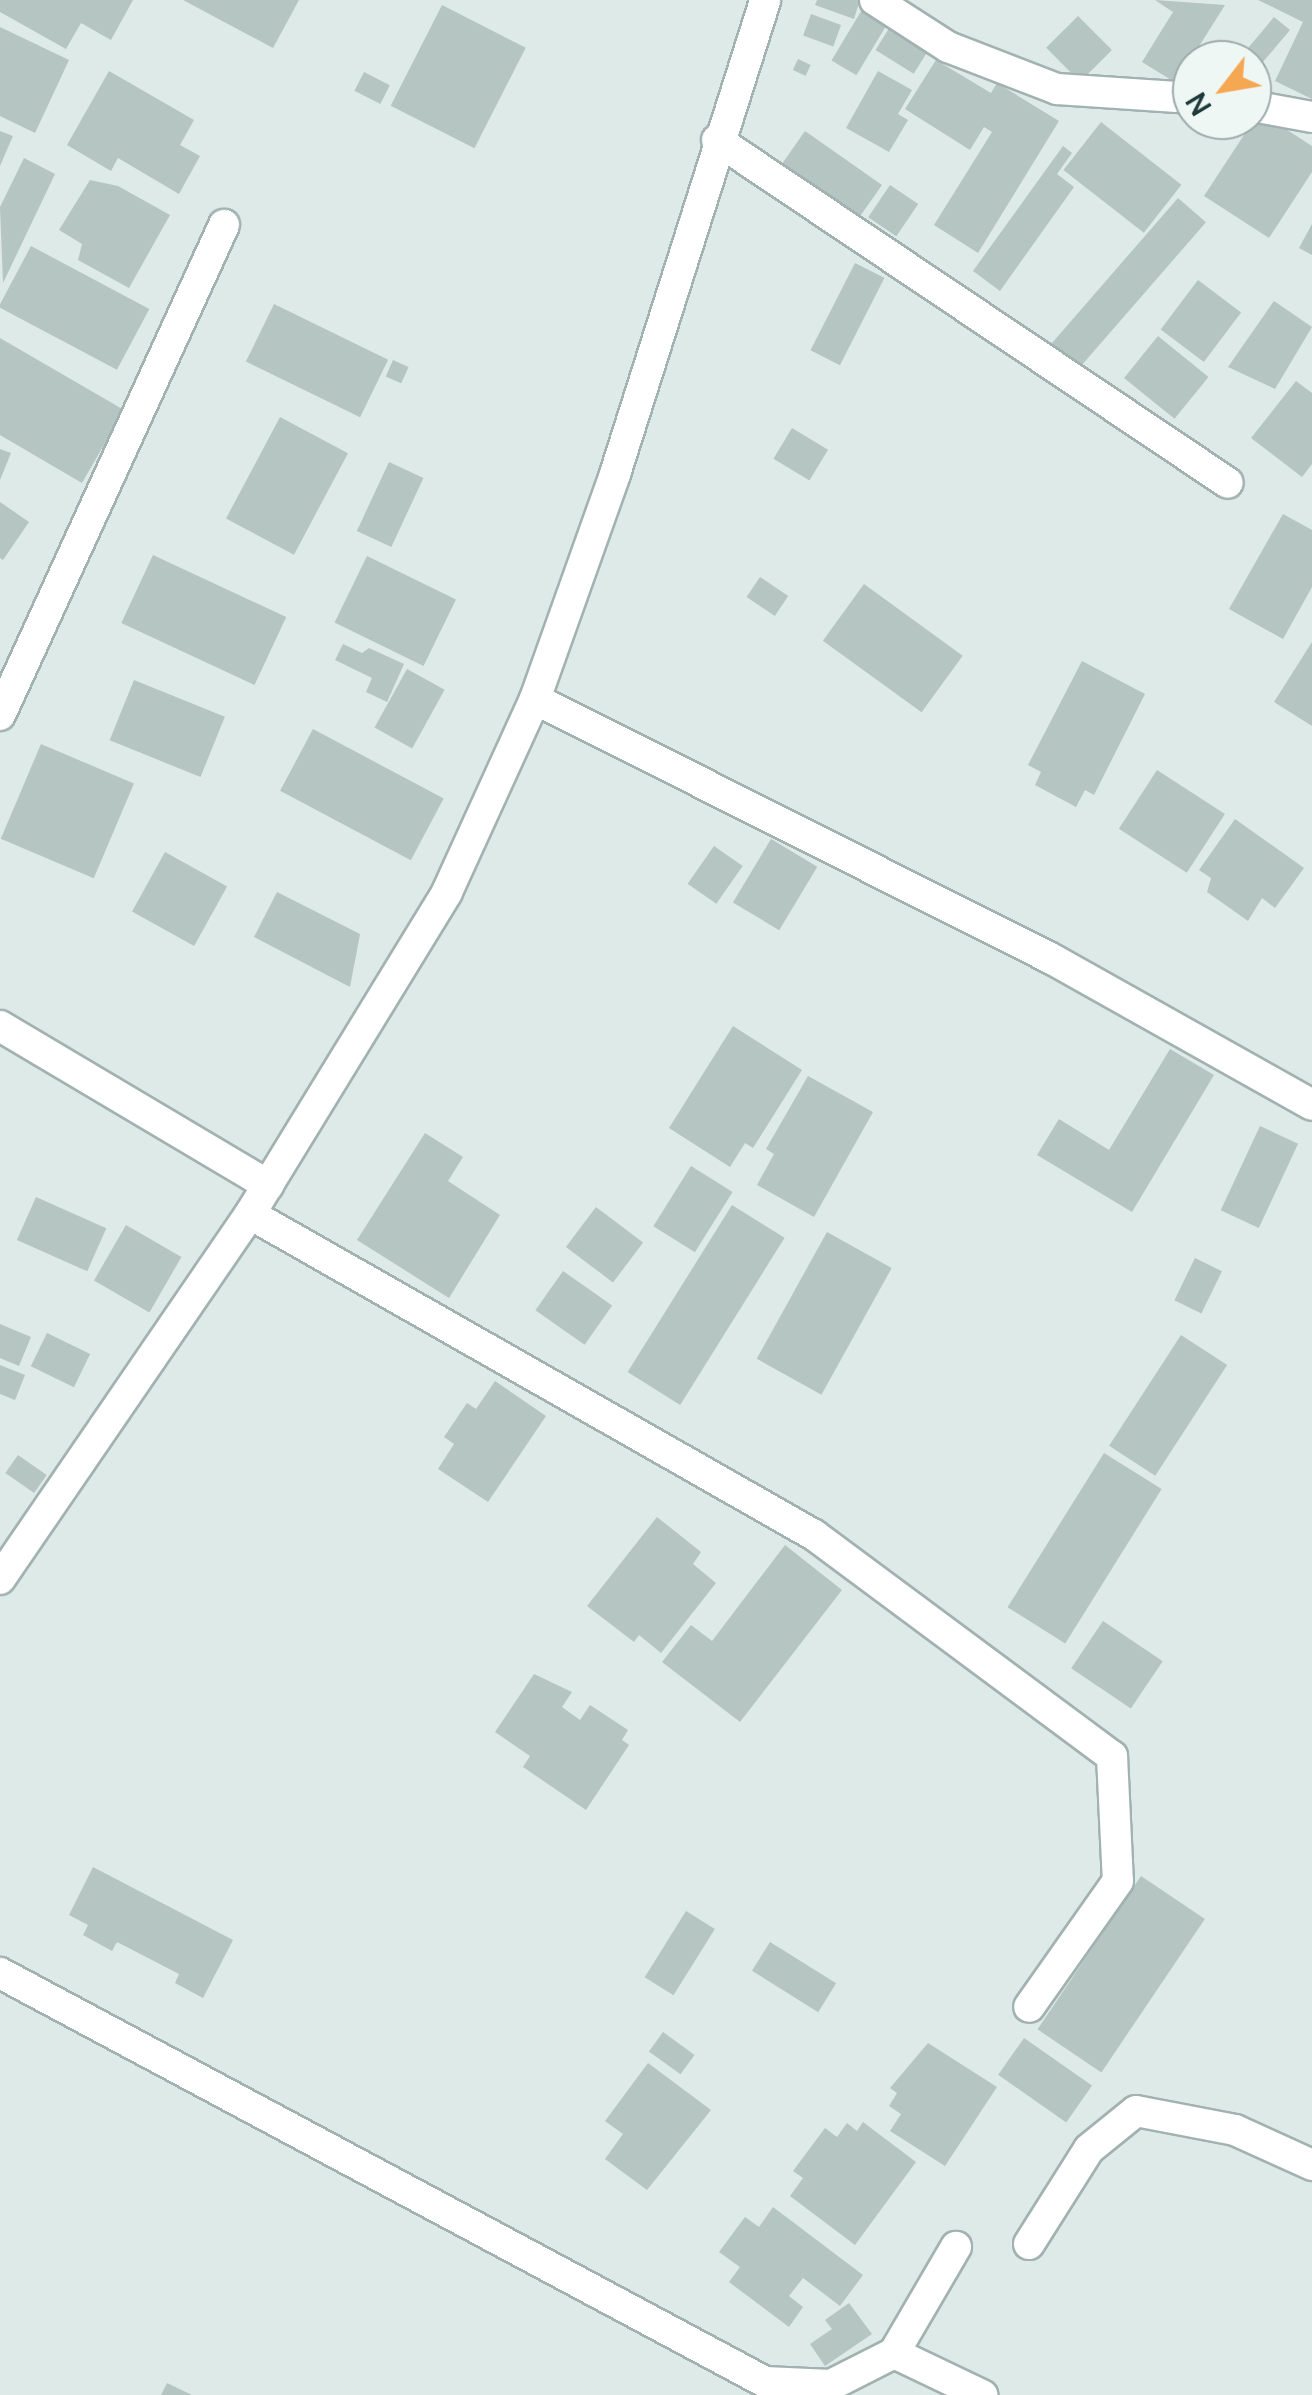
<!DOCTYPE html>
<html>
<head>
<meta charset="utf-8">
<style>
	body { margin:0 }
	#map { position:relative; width:1312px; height:2395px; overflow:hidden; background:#deeae8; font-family:Manrope,sans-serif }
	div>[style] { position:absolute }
	.building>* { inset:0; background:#b4c5c2; transform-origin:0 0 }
	.roads { filter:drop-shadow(2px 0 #a1b2b0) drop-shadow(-2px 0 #a1b2b0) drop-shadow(0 2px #a1b2b0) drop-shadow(0 -2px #a1b2b0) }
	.minor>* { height:30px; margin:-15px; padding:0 15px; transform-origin:15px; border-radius:15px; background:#fff }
	.tertiary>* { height:30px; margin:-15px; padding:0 15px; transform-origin:15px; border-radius:15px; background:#fff }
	span { translate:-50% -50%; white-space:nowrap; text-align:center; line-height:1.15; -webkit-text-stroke:8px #eff7f5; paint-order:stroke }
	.north { position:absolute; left:1172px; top:40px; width:100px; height:100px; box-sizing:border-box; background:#eff7f5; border:2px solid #9cabaa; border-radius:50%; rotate:239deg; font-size:28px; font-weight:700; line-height:40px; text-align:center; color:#1f3a3a }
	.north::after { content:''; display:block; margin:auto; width:35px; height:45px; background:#f5a752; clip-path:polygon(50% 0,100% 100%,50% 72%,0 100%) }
</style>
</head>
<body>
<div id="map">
	<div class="building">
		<i style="clip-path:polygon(0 0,133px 0,111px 40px,81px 23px,66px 49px,0 12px)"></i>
		<i style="clip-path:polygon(183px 0,299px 0,273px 48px)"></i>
		<i style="clip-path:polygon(817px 0,860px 0,854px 19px,815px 5px)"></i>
		<i style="clip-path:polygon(1155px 0,1225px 5px,1176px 83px,1142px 62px,1173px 12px)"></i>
		<i style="clip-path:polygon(1258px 0,1312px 0,1312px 99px,1275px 81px,1303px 22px)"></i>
		<i style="left:866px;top:3px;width:29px;height:67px;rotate:31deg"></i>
		<i style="left:442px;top:5px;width:94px;height:113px;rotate:27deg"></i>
		<i style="left:811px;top:14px;width:32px;height:23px;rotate:20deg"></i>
		<i style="left:1078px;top:16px;width:48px;height:45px;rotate:45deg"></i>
		<i style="clip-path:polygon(1274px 17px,1290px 30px,1252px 75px,1252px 60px,1238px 60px)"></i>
		<i style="left:893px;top:22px;width:45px;height:33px;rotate:32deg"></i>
		<i style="clip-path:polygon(0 27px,69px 60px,35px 133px,0 116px)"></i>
		<i style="left:798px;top:59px;width:14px;height:12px;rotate:25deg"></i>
		<i style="clip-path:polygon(936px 60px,991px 93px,997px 83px,1059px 121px,978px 253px,934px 225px,992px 132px,984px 127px,970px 150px,905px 109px)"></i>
		<i style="clip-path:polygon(109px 71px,194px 120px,180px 145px,200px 156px,179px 194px,118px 158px,111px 171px,67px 145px)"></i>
		<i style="clip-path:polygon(878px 71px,912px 90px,898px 114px,908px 120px,889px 152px,846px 128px)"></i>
		<i style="left:364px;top:72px;width:29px;height:21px;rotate:27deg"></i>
		<i style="clip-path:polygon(1259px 112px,1312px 146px,1312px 172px,1269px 238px,1204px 196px)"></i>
		<i style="left:1101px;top:122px;width:102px;height:61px;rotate:38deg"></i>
		<i style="clip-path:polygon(0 131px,13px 136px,0 166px)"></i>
		<i style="left:805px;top:131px;width:94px;height:39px;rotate:35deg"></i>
		<i style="clip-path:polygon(1063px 146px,1072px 153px,1057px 174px,1074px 187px,1000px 291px,973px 271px)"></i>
		<i style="clip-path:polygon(24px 158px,55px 174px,3px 283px,0 207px)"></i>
		<i style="clip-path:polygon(90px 180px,118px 186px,170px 215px,129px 288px,78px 260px,82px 244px,59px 230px)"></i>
		<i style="left:890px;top:185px;width:34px;height:39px;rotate:34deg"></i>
		<i style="left:1178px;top:198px;width:37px;height:197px;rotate:41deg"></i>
		<i style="clip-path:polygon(1312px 224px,1312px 255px,1299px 248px)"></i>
		<i style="left:31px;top:246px;width:134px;height:69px;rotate:28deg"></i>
		<i style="left:855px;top:263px;width:33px;height:98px;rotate:27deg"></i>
		<i style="left:1198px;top:280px;width:54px;height:62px;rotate:37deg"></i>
		<i style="clip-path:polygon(1274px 301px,1312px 327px,1275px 389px,1228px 367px)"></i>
		<i style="left:274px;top:304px;width:127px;height:64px;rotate:26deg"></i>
		<i style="left:1158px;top:336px;width:65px;height:54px;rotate:39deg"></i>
		<i style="clip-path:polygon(0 338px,124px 410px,82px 483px,0 435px)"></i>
		<i style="left:393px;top:360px;width:17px;height:18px;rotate:24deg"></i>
		<i style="clip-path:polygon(1296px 381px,1312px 393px,1312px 464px,1302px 477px,1251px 438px)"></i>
		<i style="left:280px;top:417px;width:77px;height:115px;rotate:28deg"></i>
		<i style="left:792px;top:428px;width:42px;height:36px;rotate:31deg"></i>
		<i style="clip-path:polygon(0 449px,11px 453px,0 480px)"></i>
		<i style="left:389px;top:462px;width:38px;height:76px;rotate:25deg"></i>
		<i style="clip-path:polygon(0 502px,29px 522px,3px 560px,0 558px)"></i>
		<i style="clip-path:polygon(1283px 514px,1312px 530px,1312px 587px,1283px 639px,1229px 609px)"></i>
		<i style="left:153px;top:555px;width:147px;height:75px;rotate:25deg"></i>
		<i style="left:367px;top:556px;width:99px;height:74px;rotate:26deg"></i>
		<i style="left:760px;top:577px;width:34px;height:24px;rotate:34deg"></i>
		<i style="left:864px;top:584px;width:122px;height:70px;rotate:36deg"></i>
		<i style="clip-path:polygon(1312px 642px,1312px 726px,1274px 702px)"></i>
		<i style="clip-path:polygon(343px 644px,362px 653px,369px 648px,404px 664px,387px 702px,366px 692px,372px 678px,335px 660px)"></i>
		<i style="clip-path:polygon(1082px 661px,1145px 694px,1094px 795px,1085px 790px,1076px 807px,1035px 785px,1041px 772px,1028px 765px)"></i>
		<i style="left:407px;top:669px;width:43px;height:67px;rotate:29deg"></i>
		<i style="left:134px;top:680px;width:98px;height:65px;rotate:22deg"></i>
		<i style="left:313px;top:729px;width:148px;height:70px;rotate:28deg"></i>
		<i style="left:41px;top:744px;width:101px;height:103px;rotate:23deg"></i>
		<i style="left:1157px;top:770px;width:81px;height:70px;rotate:33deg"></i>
		<i style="clip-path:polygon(1235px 819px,1304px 868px,1275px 908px,1262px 898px,1248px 921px,1207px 892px,1211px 878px,1199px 870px)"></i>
		<i style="left:771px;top:839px;width:54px;height:74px;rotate:31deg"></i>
		<i style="left:714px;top:846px;width:35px;height:46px;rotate:35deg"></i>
		<i style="left:165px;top:852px;width:71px;height:68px;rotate:29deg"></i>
		<i style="clip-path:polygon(277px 892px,360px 934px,350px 987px,254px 937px)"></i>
		<i style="clip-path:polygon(733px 1026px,802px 1070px,753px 1148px,745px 1143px,730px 1167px,669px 1128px)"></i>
		<i style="clip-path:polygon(1170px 1049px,1214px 1075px,1132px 1212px,1037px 1155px,1059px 1119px,1109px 1150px)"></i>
		<i style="clip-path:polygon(808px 1076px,873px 1112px,814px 1217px,757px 1185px,774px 1154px,766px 1149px)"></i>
		<i style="left:1260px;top:1126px;width:42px;height:93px;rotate:25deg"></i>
		<i style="clip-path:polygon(425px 1133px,463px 1157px,448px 1181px,500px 1215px,449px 1298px,357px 1240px)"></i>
		<i style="left:691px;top:1166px;width:49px;height:71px;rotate:32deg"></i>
		<i style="left:36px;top:1197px;width:77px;height:47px;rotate:24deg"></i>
		<i style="left:732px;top:1205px;width:62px;height:197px;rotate:32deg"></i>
		<i style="left:596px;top:1207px;width:59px;height:50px;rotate:37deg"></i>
		<i style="left:126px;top:1225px;width:64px;height:64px;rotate:30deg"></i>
		<i style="left:827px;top:1232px;width:74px;height:145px;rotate:29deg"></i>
		<i style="left:1195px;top:1258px;width:30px;height:47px;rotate:26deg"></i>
		<i style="left:563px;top:1271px;width:60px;height:48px;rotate:35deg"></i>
		<i style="clip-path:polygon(0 1324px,31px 1337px,19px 1366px,0 1358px)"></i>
		<i style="left:47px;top:1333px;width:48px;height:37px;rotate:26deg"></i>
		<i style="left:1181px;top:1335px;width:55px;height:132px;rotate:33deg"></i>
		<i style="clip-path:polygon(0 1365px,25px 1375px,15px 1400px,0 1394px)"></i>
		<i style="clip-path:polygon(495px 1381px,546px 1416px,488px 1502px,438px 1469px,454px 1444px,444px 1437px,467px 1403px,476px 1409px)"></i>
		<i style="left:1104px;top:1453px;width:68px;height:182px;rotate:32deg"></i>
		<i style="left:18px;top:1455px;width:35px;height:22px;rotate:35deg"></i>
		<i style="clip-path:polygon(657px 1517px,701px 1552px,693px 1564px,716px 1583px,661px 1653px,639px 1635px,634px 1642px,587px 1606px)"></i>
		<i style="clip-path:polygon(785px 1545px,842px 1590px,740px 1722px,662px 1662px,691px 1625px,712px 1641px)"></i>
		<i style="left:1103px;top:1621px;width:72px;height:57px;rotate:34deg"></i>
		<i style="clip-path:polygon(534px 1674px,572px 1692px,562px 1707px,580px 1720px,590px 1705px,628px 1730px,622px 1740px,629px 1745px,586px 1810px,523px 1767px,530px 1756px,495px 1732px)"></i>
		<i style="clip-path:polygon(93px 1867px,233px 1940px,203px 1998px,175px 1983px,179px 1974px,117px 1942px,112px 1951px,83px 1935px,88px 1925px,69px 1915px)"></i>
		<i style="left:1141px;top:1876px;width:77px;height:185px;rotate:34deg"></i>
		<i style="left:686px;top:1911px;width:34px;height:78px;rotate:32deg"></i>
		<i style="left:770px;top:1942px;width:78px;height:34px;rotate:32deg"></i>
		<i style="left:663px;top:2032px;width:39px;height:24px;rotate:36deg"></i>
		<i style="left:1024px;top:2038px;width:83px;height:45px;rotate:35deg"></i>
		<i style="clip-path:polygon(928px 2043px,997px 2087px,945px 2166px,890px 2131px,901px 2114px,889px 2106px,897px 2093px,890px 2088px)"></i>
		<i style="clip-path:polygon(648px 2063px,711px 2110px,647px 2190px,605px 2159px,623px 2134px,605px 2121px)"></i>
		<i style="clip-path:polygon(863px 2122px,916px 2162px,855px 2245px,790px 2196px,803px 2178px,793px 2171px,825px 2128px,837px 2137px,847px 2123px,857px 2131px)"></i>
		<i style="clip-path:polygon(773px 2207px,863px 2275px,840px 2306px,803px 2278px,789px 2296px,803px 2307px,789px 2327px,729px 2282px,740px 2267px,719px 2252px,745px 2217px,759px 2227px)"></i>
		<i style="clip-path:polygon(849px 2303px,872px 2334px,825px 2366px,810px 2344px,832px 2329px,825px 2320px)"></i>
		<i style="clip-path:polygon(167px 2383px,192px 2395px,161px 2395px)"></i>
	</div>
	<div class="roads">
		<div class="minor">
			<i style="left:875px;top:0;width:87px;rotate:32.8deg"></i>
			<i style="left:948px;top:47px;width:117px;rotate:21.1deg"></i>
			<i style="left:1057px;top:89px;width:135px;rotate:3.8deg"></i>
			<i style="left:1252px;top:106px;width:61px;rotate:10.4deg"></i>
			<i style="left:717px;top:140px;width:615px;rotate:33.87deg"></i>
			<i style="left:535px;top:699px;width:579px;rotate:26.7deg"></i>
			<i style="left:1052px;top:959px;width:298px;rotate:29.3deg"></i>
			<i style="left:0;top:715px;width:539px;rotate:-65.43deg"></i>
			<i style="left:0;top:1026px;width:312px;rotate:30.7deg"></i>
			<i style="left:250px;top:1214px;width:649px;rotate:29.65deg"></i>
			<i style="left:814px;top:1535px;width:371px;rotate:36.6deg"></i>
			<i style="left:1112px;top:1756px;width:125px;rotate:87.3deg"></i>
			<i style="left:1118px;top:1881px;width:154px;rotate:125.2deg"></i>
			<i style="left:0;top:1973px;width:867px;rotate:28.13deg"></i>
			<i style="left:765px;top:2382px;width:66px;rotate:2.6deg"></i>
			<i style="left:831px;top:2385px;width:71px;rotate:-26.9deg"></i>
			<i style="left:894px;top:2353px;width:123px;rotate:-59.7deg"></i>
			<i style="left:1029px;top:2244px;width:112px;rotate:-57.7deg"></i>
			<i style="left:1089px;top:2149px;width:60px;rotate:-39deg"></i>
			<i style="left:1136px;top:2111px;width:101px;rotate:10.9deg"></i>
			<i style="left:1235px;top:2130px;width:85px;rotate:24.4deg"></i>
			<i style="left:894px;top:2353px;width:98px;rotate:25.5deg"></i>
		</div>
		<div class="tertiary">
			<i style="left:0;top:1579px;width:442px;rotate:-55.6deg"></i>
			<i style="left:250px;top:1214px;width:377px;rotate:-58.5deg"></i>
			<i style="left:447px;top:892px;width:212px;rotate:-65.5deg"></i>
			<i style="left:535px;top:699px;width:239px;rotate:-70.4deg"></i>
			<i style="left:615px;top:474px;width:497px;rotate:-72.4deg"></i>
		</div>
	</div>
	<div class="north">N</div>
</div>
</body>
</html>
